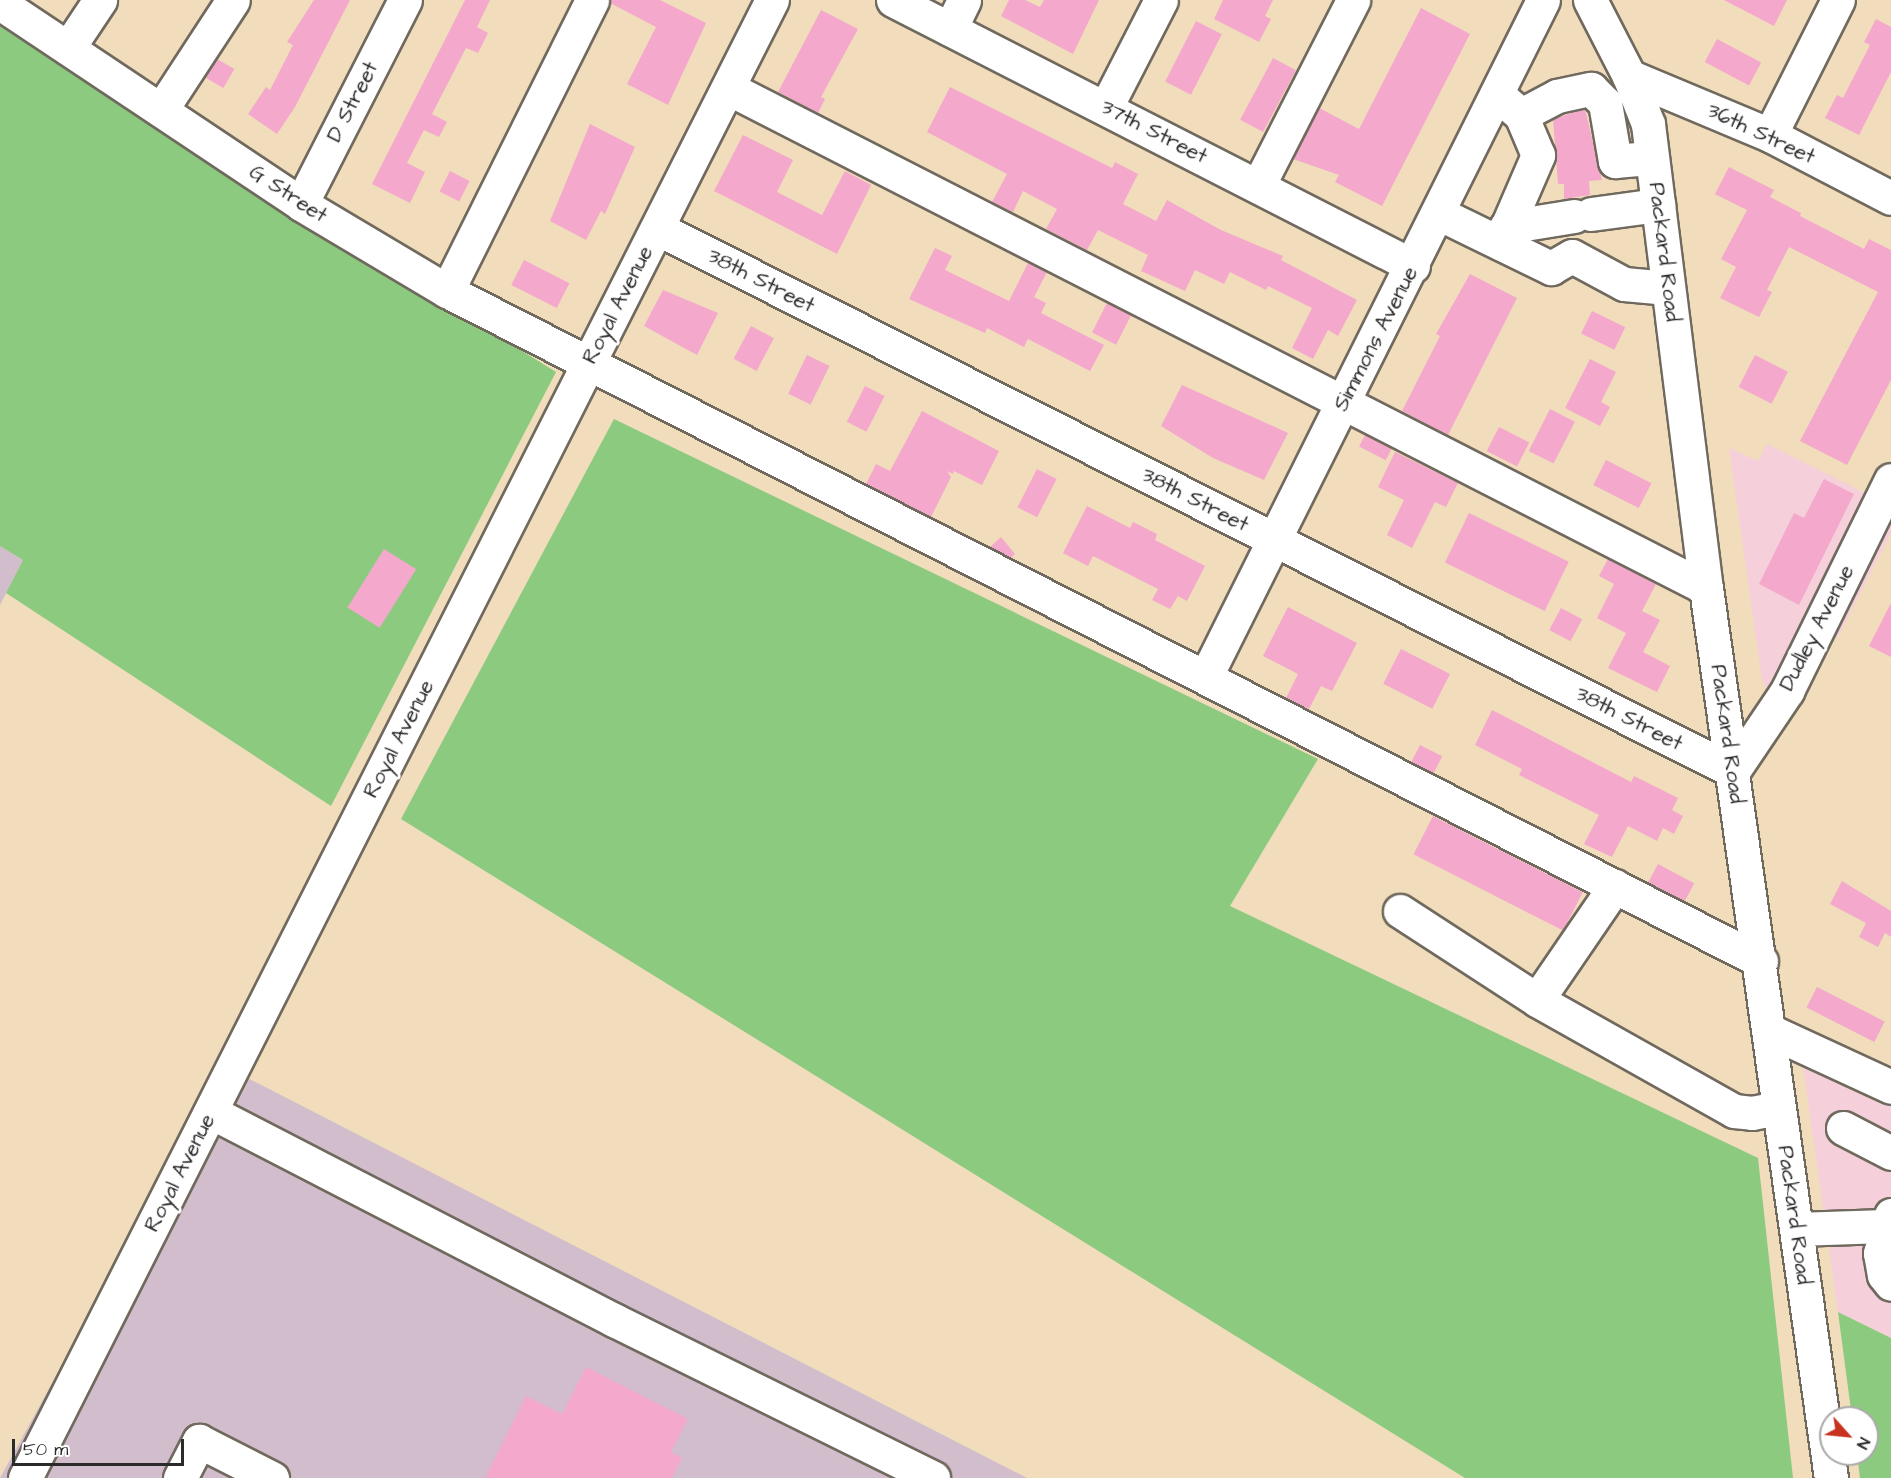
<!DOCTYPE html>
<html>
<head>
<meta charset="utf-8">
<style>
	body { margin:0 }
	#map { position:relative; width:1891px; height:1478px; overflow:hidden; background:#f1dcbc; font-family:"Architects Daughter",sans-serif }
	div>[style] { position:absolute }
	.built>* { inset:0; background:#f5cfda }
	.industrial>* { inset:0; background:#d1bdcb }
	.green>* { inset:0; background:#8cca80 }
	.building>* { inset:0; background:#f4a9cc; transform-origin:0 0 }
	.roads { filter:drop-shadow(2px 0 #70695e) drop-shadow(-2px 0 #70695e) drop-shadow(0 2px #70695e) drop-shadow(0 -2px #70695e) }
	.minor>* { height:33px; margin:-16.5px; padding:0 16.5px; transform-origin:16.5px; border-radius:16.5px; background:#fff }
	span { translate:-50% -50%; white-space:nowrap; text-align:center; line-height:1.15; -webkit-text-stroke:6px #fff; paint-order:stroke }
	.street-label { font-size:21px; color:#2b2b2b }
	.north { position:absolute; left:1819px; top:1406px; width:60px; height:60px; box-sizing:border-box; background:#fff; border:2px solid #aaa; border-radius:50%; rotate:117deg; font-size:16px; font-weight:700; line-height:24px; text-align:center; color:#2b2b2b }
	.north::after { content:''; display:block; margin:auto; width:21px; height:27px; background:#c8321e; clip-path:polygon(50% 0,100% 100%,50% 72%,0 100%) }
	.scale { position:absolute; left:12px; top:1439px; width:172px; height:27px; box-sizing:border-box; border:3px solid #2b2b2b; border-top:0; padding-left:8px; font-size:18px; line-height:21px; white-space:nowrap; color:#2b2b2b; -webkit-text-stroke:4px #fff; paint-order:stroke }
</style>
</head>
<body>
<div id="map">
	<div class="built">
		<i style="clip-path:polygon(1767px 444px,1891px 506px,1891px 533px,1840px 633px,1796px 688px,1766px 687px,1762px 680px,1729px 448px,1758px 461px)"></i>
		<i style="clip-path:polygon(1797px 1024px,1891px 1070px,1891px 1338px,1838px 1312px)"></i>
	</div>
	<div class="industrial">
		<i style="clip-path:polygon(0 546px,23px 560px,0 605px)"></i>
		<i style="clip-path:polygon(226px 1067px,1027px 1478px,0 1478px)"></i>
	</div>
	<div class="green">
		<i style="clip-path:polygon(0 26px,556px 372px,331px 806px,6px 593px,23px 560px,0 546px)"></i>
		<i style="clip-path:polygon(614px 419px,1318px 759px,1230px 906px,1758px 1158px,1793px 1478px,1465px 1478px,401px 819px)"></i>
		<i style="clip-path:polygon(1838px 1312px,1891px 1338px,1891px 1478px,1860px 1478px,1857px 1454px,1867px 1454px,1867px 1418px,1852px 1418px)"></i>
	</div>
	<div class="building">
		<i style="clip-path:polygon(314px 0,350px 0,295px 107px,277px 134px,248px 114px,266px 87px,270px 90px,293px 45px,287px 42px)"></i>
		<i style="clip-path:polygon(465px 0,490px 0,477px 27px,488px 33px,478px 53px,466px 48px,432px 114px,447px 122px,439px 137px,424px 130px,407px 163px,425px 172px,410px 203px,372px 184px)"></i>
		<i style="clip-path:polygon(611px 0,660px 0,706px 23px,668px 105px,627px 84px,656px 27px,610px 3px)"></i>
		<i style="clip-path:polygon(1009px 0,1025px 0,1040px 7px,1044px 0,1099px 0,1073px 54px,1001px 16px)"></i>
		<i style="clip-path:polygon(1223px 0,1273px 0,1265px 16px,1271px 19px,1259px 42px,1214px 19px)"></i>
		<i style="clip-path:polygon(1724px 0,1787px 0,1774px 26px)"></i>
		<i style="clip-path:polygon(1421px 8px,1470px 34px,1382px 206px,1335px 182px,1339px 175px,1293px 159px,1319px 108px,1359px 129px)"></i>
		<i style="clip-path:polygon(821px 10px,858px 29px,821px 97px,825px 99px,818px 113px,778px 92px)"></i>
		<i style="clip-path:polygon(1876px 19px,1891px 27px,1891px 72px,1859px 135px,1825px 118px,1837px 95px,1843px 98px,1870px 45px,1864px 42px)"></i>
		<i style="left:1196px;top:21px;width:29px;height:68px;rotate:27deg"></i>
		<i style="left:1717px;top:39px;width:50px;height:26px;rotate:28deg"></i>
		<i style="left:1273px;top:58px;width:26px;height:70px;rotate:28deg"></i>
		<i style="left:217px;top:59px;width:20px;height:22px;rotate:30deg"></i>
		<i style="clip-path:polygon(950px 87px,1112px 168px,1115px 162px,1138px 174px,1123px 204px,1156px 221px,1167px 200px,1221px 230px,1283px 256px,1281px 260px,1357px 300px,1338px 336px,1328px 330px,1313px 359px,1292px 348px,1312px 308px,1268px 286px,1266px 290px,1230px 272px,1224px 284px,1195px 270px,1185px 291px,1141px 271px,1148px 255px,1098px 230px,1087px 250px,1046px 229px,1057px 209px,1023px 191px,1013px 212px,992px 202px,1007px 174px,927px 132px)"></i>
		<i style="clip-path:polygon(1585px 109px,1602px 180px,1589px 181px,1590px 195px,1564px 199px,1564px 184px,1558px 184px,1553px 119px)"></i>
		<i style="clip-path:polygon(590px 124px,635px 147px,605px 214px,601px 211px,586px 240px,550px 221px)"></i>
		<i style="clip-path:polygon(743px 135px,793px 160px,777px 192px,822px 215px,845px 171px,871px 185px,837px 254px,714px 191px)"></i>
		<i style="clip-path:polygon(1729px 167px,1774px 190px,1770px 197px,1801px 213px,1800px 216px,1864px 249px,1869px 239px,1891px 250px,1891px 380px,1847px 465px,1800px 441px,1878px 292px,1789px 247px,1767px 290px,1772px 292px,1759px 317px,1720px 298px,1736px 267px,1721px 259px,1747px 210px,1715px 194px)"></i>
		<i style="left:450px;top:171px;width:22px;height:23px;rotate:27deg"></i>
		<i style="clip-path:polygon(935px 248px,952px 256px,945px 270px,1009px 301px,1028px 263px,1047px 272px,1034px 297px,1046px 303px,1041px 313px,1104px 345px,1090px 371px,1028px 339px,1024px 347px,987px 328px,985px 333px,909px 299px)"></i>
		<i style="left:524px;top:260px;width:51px;height:28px;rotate:27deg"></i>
		<i style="clip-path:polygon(1470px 274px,1517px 298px,1448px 435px,1402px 411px,1440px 336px,1436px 334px)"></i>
		<i style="clip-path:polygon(663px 290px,718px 313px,697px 355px,644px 326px)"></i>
		<i style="left:1107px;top:303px;width:27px;height:33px;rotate:27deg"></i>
		<i style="left:1592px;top:311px;width:37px;height:25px;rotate:26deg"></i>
		<i style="left:751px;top:326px;width:26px;height:37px;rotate:28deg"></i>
		<i style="left:807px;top:355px;width:25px;height:43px;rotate:26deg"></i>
		<i style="left:1755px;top:355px;width:37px;height:36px;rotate:27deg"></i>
		<i style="clip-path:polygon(1590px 359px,1616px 372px,1601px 402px,1610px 407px,1600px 426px,1565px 408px)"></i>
		<i style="clip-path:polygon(1182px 385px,1288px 433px,1264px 480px,1213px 458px,1161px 426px)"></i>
		<i style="left:865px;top:386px;width:22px;height:40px;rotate:27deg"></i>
		<i style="left:1550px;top:409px;width:28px;height:47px;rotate:27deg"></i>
		<i style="clip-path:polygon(922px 411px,999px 451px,982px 485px,954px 471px,953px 474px,947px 471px,951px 477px,931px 517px,866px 484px,876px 464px,890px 471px)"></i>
		<i style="left:1499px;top:427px;width:34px;height:27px;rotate:27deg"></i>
		<i style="left:1365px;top:435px;width:30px;height:13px;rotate:27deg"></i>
		<i style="clip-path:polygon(1395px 452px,1458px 483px,1446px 507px,1435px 502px,1412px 548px,1387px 535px,1404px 500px,1378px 487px)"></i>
		<i style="left:1606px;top:460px;width:51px;height:28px;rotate:27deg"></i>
		<i style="left:1037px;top:469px;width:22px;height:43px;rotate:27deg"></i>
		<i style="clip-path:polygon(1824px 479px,1854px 494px,1799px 605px,1759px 584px,1794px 513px,1804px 518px)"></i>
		<i style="clip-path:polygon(1087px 506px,1130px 528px,1133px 522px,1157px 534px,1155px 540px,1205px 566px,1187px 601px,1178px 596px,1170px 609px,1152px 600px,1158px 589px,1093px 556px,1088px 566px,1063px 553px)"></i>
		<i style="left:1469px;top:513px;width:111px;height:55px;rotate:26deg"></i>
		<i style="clip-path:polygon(1001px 537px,1015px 554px,1011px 558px,990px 547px)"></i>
		<i style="left:384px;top:549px;width:38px;height:69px;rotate:32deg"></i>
		<i style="clip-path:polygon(1608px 559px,1656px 584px,1642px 611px,1660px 620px,1643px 652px,1670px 666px,1657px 692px,1608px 668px,1626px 633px,1597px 618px,1614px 584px,1599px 576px)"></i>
		<i style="clip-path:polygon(1891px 603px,1891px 657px,1869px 646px)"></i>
		<i style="clip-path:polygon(1288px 607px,1357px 643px,1332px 691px,1321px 686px,1309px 709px,1286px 698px,1298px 674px,1263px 656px)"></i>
		<i style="left:1561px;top:608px;width:24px;height:25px;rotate:28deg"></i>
		<i style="left:1401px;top:649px;width:55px;height:39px;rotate:27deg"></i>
		<i style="clip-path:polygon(1492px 710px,1631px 782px,1634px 776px,1678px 798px,1672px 810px,1683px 816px,1674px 834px,1663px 828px,1657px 841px,1628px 826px,1612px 857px,1584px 844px,1599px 815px,1519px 775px,1522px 769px,1475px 745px)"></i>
		<i style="left:1420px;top:745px;width:25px;height:19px;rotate:27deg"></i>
		<i style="left:1433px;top:816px;width:168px;height:43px;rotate:27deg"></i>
		<i style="left:1658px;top:864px;width:41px;height:21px;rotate:28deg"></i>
		<i style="clip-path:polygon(1842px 881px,1891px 911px,1891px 937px,1885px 933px,1878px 947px,1859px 937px,1866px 923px,1830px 904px)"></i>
		<i style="left:1817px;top:987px;width:76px;height:23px;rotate:27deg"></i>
		<i style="clip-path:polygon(586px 1367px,688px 1419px,671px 1452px,682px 1458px,672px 1478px,485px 1478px,526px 1396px,562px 1414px)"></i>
	</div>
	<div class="roads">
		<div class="minor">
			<i style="left:893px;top:0;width:584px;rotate:27.09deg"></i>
			<i style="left:1590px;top:0;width:85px;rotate:62.8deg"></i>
			<i style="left:1629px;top:76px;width:52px;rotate:68.4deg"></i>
			<i style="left:1648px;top:124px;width:468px;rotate:82.9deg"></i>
			<i style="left:1706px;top:588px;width:899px;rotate:82.01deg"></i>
			<i style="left:0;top:3px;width:362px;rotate:33.7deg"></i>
			<i style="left:301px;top:204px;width:170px;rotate:30.8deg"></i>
			<i style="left:447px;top:291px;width:1475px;rotate:27.02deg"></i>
			<i style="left:950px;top:29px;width:32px;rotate:-64deg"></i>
			<i style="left:68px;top:48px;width:58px;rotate:-56.3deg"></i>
			<i style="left:1629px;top:76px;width:153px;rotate:22.7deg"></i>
			<i style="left:1770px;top:135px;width:136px;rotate:27.5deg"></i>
			<i style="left:728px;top:88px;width:1098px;rotate:27.08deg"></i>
			<i style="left:1106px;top:107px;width:120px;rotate:-62.8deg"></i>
			<i style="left:161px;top:110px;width:131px;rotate:-56.8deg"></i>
			<i style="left:1521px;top:115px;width:41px;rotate:-27.8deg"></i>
			<i style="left:1557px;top:96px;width:35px;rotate:-12deg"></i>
			<i style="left:1591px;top:89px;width:20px;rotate:45deg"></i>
			<i style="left:1605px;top:103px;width:59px;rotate:80.2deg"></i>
			<i style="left:1615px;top:161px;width:37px;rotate:-5deg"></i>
			<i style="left:1770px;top:135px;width:151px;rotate:-63.3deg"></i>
			<i style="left:1258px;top:186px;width:209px;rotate:-62.9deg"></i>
			<i style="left:301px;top:204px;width:229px;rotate:-63deg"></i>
			<i style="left:1438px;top:213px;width:126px;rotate:26deg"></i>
			<i style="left:1551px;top:268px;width:24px;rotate:-30deg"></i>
			<i style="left:1572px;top:256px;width:59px;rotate:28.3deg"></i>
			<i style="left:1624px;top:284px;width:44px;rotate:5.2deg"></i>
			<i style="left:1591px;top:214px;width:68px;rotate:-7.7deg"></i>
			<i style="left:1506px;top:227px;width:69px;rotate:-9.2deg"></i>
			<i style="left:657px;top:228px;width:1205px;rotate:26.78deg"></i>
			<i style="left:1733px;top:771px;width:97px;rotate:-56deg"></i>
			<i style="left:1787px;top:691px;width:235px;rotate:-63.8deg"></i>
			<i style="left:1500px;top:243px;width:96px;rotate:-66.6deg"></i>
			<i style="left:1538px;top:155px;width:43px;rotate:-113deg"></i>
			<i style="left:1521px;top:115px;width:21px;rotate:-139deg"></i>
			<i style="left:447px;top:291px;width:325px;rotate:-63.5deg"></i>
			<i style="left:1206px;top:676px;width:755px;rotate:-63.5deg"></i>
			<i style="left:1615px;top:886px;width:138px;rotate:124.4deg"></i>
			<i style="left:1537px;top:1000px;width:226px;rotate:29.4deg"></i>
			<i style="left:1734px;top:1111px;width:18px;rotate:6deg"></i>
			<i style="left:1752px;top:1113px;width:26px;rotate:-11deg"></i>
			<i style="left:1400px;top:911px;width:163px;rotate:33deg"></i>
			<i style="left:1770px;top:1031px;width:133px;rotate:24.8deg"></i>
			<i style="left:211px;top:1112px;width:454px;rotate:27.3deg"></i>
			<i style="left:614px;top:1320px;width:356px;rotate:26.3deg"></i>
			<i style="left:1843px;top:1128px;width:54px;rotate:27.5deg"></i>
			<i style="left:1891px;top:1215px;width:40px;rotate:106deg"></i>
			<i style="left:1880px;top:1253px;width:22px;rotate:80deg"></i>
			<i style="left:1884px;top:1275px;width:11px;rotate:52deg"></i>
			<i style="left:1796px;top:1229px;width:89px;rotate:-1.9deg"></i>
			<i style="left:25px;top:1478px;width:1656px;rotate:-63.19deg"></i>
			<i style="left:180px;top:1478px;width:42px;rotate:-62.8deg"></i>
			<i style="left:199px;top:1441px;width:82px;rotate:26.9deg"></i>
		</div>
	</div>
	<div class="street-label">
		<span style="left:353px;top:102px;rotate:-63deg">D Street</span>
		<span style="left:1154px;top:132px;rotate:27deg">37th Street</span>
		<span style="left:1761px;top:134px;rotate:25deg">36th Street</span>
		<span style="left:288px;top:194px;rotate:33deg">G Street</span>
		<span style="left:1664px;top:252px;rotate:83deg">Packard Road</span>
		<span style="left:761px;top:281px;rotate:27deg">38th Street</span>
		<span style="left:618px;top:305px;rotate:-63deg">Royal Avenue</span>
		<span style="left:1376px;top:339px;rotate:-63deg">Simmons Avenue</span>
		<span style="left:1195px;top:500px;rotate:27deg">38th Street</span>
		<span style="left:1817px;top:628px;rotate:-63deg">Dudley Avenue</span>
		<span style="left:1629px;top:719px;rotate:27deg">38th Street</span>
		<span style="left:1727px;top:734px;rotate:82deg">Packard Road</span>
		<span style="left:399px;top:739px;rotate:-63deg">Royal Avenue</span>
		<span style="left:180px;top:1173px;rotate:-63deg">Royal Avenue</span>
		<span style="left:1794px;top:1215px;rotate:82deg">Packard Road</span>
	</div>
	<div class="north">N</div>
	<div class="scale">50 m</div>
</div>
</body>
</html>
